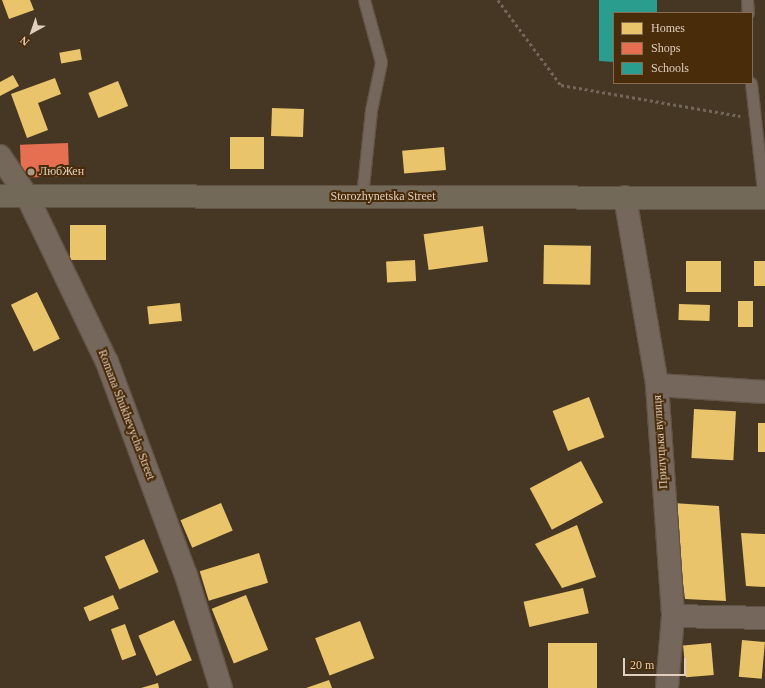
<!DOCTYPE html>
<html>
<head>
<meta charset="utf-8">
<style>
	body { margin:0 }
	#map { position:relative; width:765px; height:688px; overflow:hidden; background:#463624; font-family:Georgia,serif }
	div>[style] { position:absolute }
	.homes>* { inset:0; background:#e9c46a; transform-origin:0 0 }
	.shops>* { inset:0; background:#e76f51; transform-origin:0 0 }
	.schools>* { inset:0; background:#2a9d8f }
	.path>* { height:2.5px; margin-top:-1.25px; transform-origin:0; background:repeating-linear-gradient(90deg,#73675b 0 3px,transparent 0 6px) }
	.roads { filter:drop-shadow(1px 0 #615345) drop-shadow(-1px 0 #615345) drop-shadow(0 1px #615345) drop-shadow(0 -1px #615345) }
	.lane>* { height:11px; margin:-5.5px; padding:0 5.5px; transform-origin:5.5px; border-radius:5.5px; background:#75675b }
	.street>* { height:22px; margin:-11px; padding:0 11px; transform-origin:11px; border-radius:11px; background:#75675b }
	.secondary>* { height:22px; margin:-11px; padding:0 11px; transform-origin:11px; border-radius:11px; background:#73685a }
	.primary>* { height:22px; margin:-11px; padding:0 11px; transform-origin:11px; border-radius:11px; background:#726959 }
	.dots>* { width:11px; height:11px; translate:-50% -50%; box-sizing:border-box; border:2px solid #492c0a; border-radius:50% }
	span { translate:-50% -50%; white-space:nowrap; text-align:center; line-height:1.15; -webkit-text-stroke:4px #492c0a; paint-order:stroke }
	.poi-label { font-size:12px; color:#e1cebd }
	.left { translate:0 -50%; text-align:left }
	.street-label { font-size:12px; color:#e1cebd }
	.legend { position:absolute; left:613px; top:12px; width:140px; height:72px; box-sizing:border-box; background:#492c0a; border:1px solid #866d52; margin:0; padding:5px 7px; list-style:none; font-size:12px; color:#e1cebd }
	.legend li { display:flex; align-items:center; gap:8px; height:20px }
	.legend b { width:20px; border:1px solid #866d52 }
	.north { position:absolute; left:12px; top:12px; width:40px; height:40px; -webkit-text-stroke:3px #492c0a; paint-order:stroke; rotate:220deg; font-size:11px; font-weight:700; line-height:16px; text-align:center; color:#e1cebd }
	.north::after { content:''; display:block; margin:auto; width:14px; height:18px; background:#e1cebd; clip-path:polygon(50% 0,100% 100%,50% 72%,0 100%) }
	.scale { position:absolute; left:623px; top:658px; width:63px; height:18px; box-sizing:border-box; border:2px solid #e1cebd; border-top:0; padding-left:5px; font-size:12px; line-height:14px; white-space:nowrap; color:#e1cebd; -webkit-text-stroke:3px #492c0a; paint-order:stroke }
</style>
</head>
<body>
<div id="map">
	<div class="homes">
		<i style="clip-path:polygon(2px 0,30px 0,34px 10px,9px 19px)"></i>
		<i style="left:80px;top:49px;width:11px;height:21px;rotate:80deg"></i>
		<i style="clip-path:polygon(13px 75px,19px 86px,0 96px,0 82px)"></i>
		<i style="clip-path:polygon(55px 78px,61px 94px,38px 103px,48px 130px,27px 138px,11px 94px)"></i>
		<i style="left:118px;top:81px;width:27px;height:32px;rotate:68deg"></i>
		<i style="left:272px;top:108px;width:32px;height:28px;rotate:2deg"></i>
		<i style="left:230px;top:137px;width:34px;height:32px"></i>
		<i style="left:444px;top:147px;width:23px;height:42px;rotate:85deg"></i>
		<i style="left:70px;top:225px;width:36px;height:35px"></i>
		<i style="left:483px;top:226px;width:36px;height:60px;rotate:82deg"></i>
		<i style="left:544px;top:245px;width:47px;height:39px;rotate:1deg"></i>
		<i style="left:415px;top:260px;width:21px;height:29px;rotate:87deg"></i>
		<i style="left:686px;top:261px;width:35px;height:31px"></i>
		<i style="left:754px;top:261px;width:11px;height:25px"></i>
		<i style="left:37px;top:292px;width:52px;height:29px;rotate:64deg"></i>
		<i style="left:738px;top:301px;width:15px;height:26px"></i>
		<i style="left:180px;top:303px;width:18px;height:33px;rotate:84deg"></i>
		<i style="left:679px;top:304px;width:31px;height:16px;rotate:2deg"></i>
		<i style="left:589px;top:397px;width:43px;height:39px;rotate:69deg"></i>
		<i style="left:694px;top:409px;width:42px;height:49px;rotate:3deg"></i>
		<i style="left:758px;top:423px;width:7px;height:29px"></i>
		<i style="left:581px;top:461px;width:47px;height:58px;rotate:62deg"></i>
		<i style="left:221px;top:503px;width:30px;height:44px;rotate:67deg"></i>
		<i style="clip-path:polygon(673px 503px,719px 506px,726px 601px,685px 599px)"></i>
		<i style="clip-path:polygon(577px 525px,596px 577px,562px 588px,535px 544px)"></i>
		<i style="clip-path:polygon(741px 533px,765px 534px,765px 587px,746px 586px)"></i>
		<i style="left:144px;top:539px;width:36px;height:43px;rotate:66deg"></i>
		<i style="left:259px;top:553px;width:31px;height:62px;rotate:73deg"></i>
		<i style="left:583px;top:588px;width:26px;height:61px;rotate:77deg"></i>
		<i style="left:113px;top:595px;width:15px;height:32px;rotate:67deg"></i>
		<i style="left:246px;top:595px;width:59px;height:37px;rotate:68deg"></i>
		<i style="left:174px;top:620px;width:44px;height:39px;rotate:66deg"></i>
		<i style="left:360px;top:621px;width:40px;height:48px;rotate:69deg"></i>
		<i style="left:125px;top:624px;width:33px;height:15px;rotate:70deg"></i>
		<i style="left:742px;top:640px;width:23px;height:37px;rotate:5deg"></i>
		<i style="left:548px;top:643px;width:49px;height:45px"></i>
		<i style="left:711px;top:643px;width:32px;height:28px;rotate:85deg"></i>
		<i style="clip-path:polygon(329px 680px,332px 688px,306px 688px)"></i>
		<i style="clip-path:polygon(158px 683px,159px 688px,141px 688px)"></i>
	</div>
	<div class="shops">
		<i style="left:68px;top:143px;width:33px;height:48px;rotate:88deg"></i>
	</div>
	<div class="schools">
		<i style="clip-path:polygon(599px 0,657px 0,657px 13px,614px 13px,614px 62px,599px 61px)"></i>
	</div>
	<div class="path">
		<i style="left:498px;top:0;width:106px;rotate:53.5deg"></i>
		<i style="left:561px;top:85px;width:182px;rotate:9.8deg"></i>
	</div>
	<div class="roads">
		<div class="lane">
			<i style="left:747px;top:0;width:13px;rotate:86deg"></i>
			<i style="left:751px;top:83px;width:116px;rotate:83.6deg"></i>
			<i style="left:362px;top:196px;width:86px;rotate:-84deg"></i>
			<i style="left:371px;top:110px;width:49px;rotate:-78.2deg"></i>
			<i style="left:381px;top:62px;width:64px;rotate:-105.3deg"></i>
		</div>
		<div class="street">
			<i style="left:27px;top:196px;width:184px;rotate:64.3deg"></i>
			<i style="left:107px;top:362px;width:227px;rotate:69.7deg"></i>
			<i style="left:186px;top:575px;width:118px;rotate:72.8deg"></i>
			<i style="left:625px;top:197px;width:191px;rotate:80.3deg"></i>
			<i style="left:657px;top:385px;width:232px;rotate:86deg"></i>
			<i style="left:673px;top:616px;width:72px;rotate:94.8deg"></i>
			<i style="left:657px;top:385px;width:108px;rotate:3.7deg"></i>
			<i style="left:673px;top:616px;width:92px;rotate:1.2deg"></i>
		</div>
		<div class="secondary">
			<i style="left:0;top:156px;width:48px;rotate:56deg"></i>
		</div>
		<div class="primary">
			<i style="left:0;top:196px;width:765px;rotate:0.15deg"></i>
		</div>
	</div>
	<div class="dots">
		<i style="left:31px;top:172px;background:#ab9987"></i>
	</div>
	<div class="poi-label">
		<span class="left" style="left:39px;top:172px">ЛюбЖен</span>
	</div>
	<div class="street-label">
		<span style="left:383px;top:197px">Storozhynetska Street</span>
		<span style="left:126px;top:415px;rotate:69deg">Romana Shukhevycha Street</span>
		<span style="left:661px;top:442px;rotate:-94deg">Прилуцька вулиця</span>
	</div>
	<ul class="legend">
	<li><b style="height:11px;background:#e9c46a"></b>Homes</li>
	<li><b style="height:11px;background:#e76f51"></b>Shops</li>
	<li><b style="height:11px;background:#2a9d8f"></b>Schools</li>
	</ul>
	<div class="north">N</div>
	<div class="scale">20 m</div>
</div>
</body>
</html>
